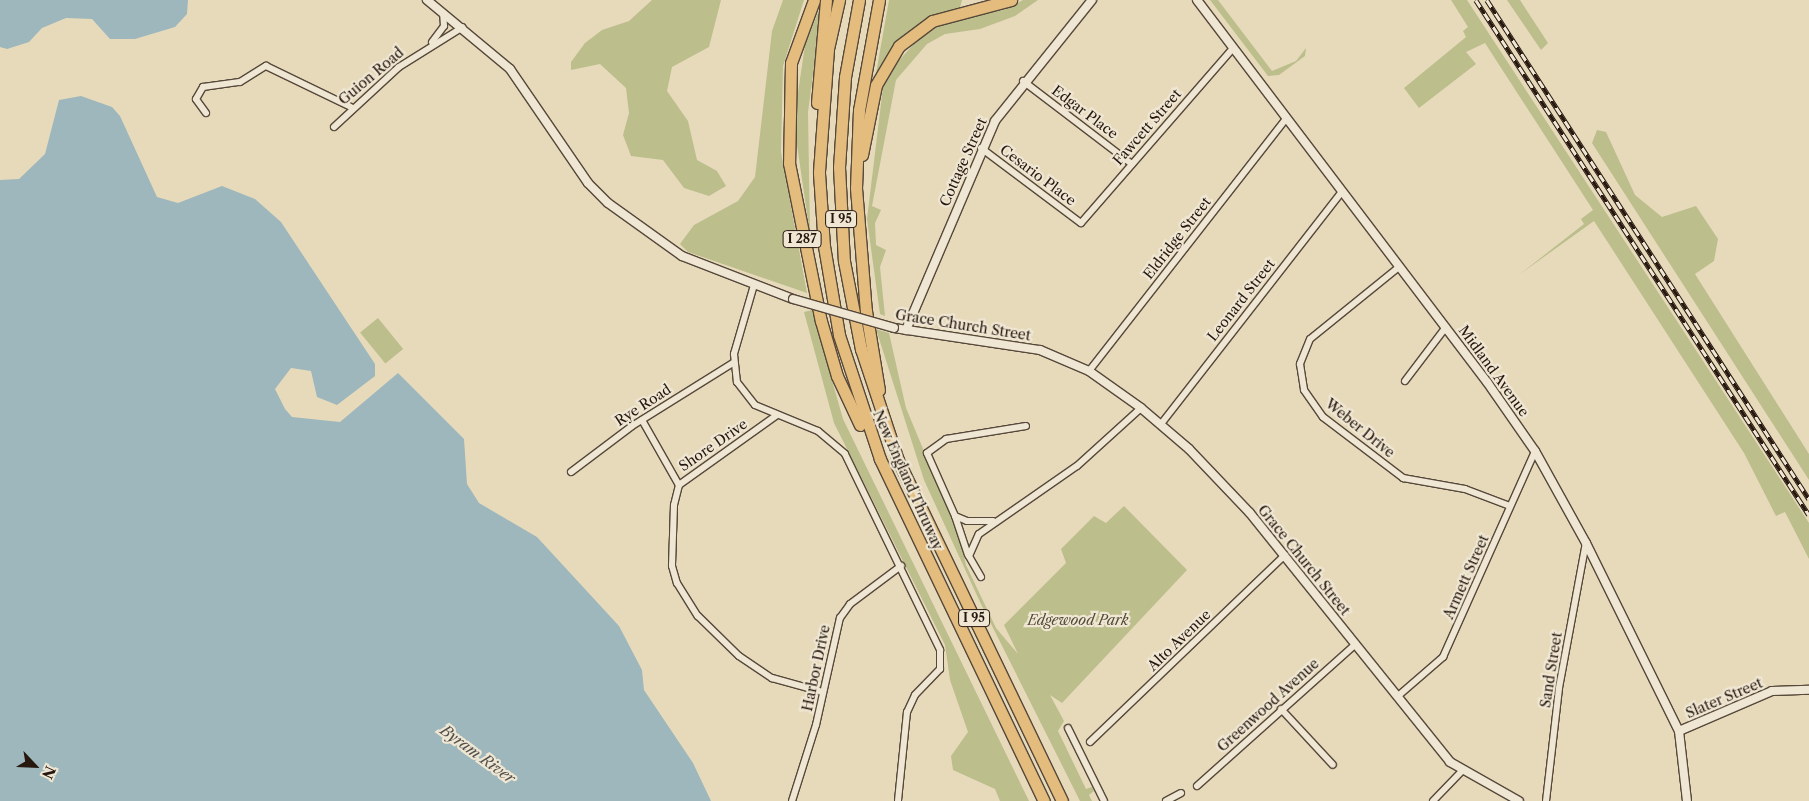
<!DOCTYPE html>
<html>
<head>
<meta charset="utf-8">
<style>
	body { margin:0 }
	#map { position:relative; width:1809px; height:801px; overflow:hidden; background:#e7dabb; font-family:"Libre Caslon Text",serif }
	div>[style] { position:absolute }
	.green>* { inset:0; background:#bcbe8c; transform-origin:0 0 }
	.water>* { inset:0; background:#9db7bc }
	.roads { filter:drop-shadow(1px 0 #56483a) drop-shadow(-1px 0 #56483a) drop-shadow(0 1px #56483a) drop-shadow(0 -1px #56483a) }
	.minor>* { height:6px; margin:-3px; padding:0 3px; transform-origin:3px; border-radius:3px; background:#efe7d3 }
	.tertiary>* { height:8px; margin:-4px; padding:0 4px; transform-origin:4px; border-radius:4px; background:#efe7d3 }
	.motorway>* { height:11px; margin:-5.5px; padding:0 5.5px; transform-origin:5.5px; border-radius:5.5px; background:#e4bd7e }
	.rail>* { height:4.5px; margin-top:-2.25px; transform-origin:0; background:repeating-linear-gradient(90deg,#efe7d3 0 8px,#26170f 0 16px); box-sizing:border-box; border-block:1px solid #26170f }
	.bridges { filter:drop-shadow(1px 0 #56483a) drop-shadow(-1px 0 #56483a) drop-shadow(0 1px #56483a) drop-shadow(0 -1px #56483a) }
	.tertiary-bridge>* { height:8px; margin:-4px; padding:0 4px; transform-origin:4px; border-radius:4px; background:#efe7d3 }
	span { translate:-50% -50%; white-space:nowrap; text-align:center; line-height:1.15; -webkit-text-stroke:4.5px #efe7d3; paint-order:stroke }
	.shield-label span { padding:1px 4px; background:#efe7d3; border:1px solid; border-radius:4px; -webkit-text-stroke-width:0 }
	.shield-label { font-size:12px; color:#26170f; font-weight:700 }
	.street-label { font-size:14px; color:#26170f }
	.park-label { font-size:14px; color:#534934; font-style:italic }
	.water-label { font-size:15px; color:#504f4c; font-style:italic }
	.north { position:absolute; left:10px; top:741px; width:50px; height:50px; -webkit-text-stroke:4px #efe7d3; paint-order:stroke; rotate:115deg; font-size:14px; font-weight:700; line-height:20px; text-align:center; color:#26170f }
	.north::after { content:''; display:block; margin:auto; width:18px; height:22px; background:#26170f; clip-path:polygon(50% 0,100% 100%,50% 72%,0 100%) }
</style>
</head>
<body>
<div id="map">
	<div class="green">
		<i style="clip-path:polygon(652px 0,721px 0,709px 47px,672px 67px,667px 91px,688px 121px,697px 160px,717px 171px,726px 186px,709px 196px,684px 188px,663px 160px,631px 156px,623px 135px,629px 113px,626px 88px,600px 64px,571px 70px,571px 62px,585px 43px,602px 30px,629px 21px)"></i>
		<i style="clip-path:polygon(783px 0,804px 0,783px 66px,781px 152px,807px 293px,688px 252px,680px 244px,694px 225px,738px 201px,755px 177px,772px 31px)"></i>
		<i style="clip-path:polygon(823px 0,808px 112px,810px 234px,797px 145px,796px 106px,805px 45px)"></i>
		<i style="clip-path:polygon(889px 0,962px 0,960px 8px,930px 18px,904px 35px,875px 79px)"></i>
		<i style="clip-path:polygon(1023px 0,1038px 0,1015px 16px,980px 29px,945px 34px,927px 44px,896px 80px,872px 206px,881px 210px,875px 223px,876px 245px,886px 250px,880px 267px,885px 316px,880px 314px,867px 219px,883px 87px,891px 69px,925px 32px,956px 19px,1004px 10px)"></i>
		<i style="clip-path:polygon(1210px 0,1218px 0,1272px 71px,1296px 61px,1306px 48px,1305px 56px,1279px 75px,1268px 76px)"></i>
		<i style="clip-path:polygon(1451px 0,1467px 0,1809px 523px,1809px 559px,1785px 512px,1776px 516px,1744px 453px,1594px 221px,1520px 274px,1584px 224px,1581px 219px,1593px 210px,1485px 43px,1466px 52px,1476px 64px,1419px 108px,1404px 88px,1466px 37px,1463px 31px,1468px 27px)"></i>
		<i style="clip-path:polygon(1507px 0,1520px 0,1548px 43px,1541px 50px)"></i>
		<i style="clip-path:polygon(1597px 130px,1606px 132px,1635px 195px,1662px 217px,1696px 206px,1718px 239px,1714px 261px,1695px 274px,1809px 454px,1809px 480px,1592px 143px)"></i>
		<i style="clip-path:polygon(812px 310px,843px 419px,1029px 801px,1000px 801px,995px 789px,953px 770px,951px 756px,968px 732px,950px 680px,945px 645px,834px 423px,804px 312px)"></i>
		<i style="left:378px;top:318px;width:40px;height:23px;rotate:51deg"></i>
		<i style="clip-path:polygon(876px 329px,889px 333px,906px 408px,959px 535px,966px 565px,996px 628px,1018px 654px,1004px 625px,1066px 563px,1061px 549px,1094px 516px,1106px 523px,1124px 506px,1187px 570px,1062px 703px,1050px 695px,1064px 721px,1058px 731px,1086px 789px,1092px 787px,1094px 791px,1089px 795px,1092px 801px,1080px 801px,980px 602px,924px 480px)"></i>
	</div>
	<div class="water">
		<i style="clip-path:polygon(0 0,188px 0,187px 14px,175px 27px,135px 39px,110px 39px,92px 19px,66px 18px,42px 28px,29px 42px,7px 49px,0 47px)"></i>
		<i style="clip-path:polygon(81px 96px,112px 107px,120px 116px,157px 197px,178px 203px,222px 186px,255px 199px,281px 222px,375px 364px,375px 376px,337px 405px,317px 397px,311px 371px,291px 368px,275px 389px,285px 409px,292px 417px,340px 422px,398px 373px,464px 439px,467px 484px,479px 503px,537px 537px,619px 626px,642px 670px,644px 690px,693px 763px,711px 801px,0 801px,0 180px,19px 179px,45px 154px,59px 100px)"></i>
	</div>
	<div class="roads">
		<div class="minor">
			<i style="left:432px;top:42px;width:20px;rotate:-53deg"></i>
			<i style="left:444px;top:26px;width:13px;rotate:-94deg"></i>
			<i style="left:1023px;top:81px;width:137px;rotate:37.3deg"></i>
			<i style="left:206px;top:113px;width:17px;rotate:-126deg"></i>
			<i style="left:196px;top:99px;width:14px;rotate:-60deg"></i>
			<i style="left:203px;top:87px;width:37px;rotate:-8deg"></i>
			<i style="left:240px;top:82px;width:31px;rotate:-32deg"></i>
			<i style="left:266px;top:66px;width:94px;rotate:25.8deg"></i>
			<i style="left:334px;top:127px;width:88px;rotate:-42.7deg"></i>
			<i style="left:399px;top:67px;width:75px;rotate:-32deg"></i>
			<i style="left:981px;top:148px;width:125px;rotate:36.9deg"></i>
			<i style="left:1081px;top:223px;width:230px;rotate:-49deg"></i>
			<i style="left:1399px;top:267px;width:114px;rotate:141deg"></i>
			<i style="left:1310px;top:339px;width:27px;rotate:112deg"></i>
			<i style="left:1300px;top:364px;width:26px;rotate:81deg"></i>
			<i style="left:1304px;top:390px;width:33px;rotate:55deg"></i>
			<i style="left:1323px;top:417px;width:101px;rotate:37.3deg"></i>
			<i style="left:1403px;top:478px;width:63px;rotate:10.1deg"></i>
			<i style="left:1465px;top:489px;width:48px;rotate:20.7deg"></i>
			<i style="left:754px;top:285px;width:72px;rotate:106.2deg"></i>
			<i style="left:734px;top:354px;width:28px;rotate:84deg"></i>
			<i style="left:737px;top:382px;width:29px;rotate:52deg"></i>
			<i style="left:755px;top:405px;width:68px;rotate:22.4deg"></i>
			<i style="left:818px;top:431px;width:35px;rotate:40deg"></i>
			<i style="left:845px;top:454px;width:218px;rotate:64.1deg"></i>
			<i style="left:940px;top:650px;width:19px;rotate:90deg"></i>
			<i style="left:940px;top:669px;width:36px;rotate:134deg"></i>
			<i style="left:915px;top:695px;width:19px;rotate:115deg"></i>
			<i style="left:907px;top:712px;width:89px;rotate:95.8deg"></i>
			<i style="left:1089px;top:371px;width:318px;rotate:-52deg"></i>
			<i style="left:1405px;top:381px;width:68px;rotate:-52.8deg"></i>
			<i style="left:777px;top:415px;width:120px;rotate:144.5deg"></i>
			<i style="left:679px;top:485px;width:21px;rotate:104deg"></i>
			<i style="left:674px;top:505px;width:61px;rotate:91.9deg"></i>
			<i style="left:672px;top:566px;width:18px;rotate:74deg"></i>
			<i style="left:677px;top:583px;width:39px;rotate:58deg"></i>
			<i style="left:698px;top:616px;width:57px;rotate:44.3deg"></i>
			<i style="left:739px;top:656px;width:40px;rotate:34deg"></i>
			<i style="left:772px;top:678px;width:52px;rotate:15.6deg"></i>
			<i style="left:642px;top:420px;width:75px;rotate:60.4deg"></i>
			<i style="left:1161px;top:424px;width:293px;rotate:-52.1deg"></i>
			<i style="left:571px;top:472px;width:76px;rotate:-37deg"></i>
			<i style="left:632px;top:426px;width:119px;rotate:-32deg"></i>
			<i style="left:955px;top:516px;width:41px;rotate:71.6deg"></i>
			<i style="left:993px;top:521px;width:26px;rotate:180deg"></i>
			<i style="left:967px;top:521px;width:13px;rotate:-157deg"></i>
			<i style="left:955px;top:516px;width:69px;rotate:-114deg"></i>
			<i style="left:927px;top:453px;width:24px;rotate:-36deg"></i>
			<i style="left:946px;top:439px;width:81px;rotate:-9.2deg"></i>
			<i style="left:981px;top:577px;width:24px;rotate:-120deg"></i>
			<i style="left:969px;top:556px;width:24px;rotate:-66deg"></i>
			<i style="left:979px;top:534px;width:119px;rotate:-34.8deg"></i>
			<i style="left:1077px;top:466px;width:86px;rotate:-42.2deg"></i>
			<i style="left:1398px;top:696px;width:60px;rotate:-40.9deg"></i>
			<i style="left:1443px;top:657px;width:226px;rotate:-65.9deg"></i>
			<i style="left:1281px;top:709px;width:76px;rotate:47.1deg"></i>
			<i style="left:1068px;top:728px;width:81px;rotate:63.7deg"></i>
			<i style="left:1090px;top:742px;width:270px;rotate:-43.8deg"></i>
			<i style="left:1197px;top:786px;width:213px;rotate:-41.8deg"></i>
			<i style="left:792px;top:801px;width:80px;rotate:-72.5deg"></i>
			<i style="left:816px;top:725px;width:110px;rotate:-77.4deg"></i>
			<i style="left:840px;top:618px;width:17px;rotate:-54deg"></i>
			<i style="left:850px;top:604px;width:64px;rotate:-36.7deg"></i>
			<i style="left:1166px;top:801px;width:17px;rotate:-28deg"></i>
			<i style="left:1433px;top:801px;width:42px;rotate:-46deg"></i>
			<i style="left:1546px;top:801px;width:114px;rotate:-83.4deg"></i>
			<i style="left:1559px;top:688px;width:147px;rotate:-79.5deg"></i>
		</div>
		<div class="tertiary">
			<i style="left:427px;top:0;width:108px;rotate:39.7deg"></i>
			<i style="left:510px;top:69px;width:138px;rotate:55.6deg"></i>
			<i style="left:588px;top:183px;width:28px;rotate:45deg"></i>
			<i style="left:608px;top:203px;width:91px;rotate:35.6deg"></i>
			<i style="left:682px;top:256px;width:119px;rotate:21.2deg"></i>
			<i style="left:1197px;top:0;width:480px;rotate:52.8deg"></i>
			<i style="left:1487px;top:382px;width:84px;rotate:55.2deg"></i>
			<i style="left:1535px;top:451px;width:105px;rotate:61deg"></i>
			<i style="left:1586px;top:543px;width:210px;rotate:63.7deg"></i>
			<i style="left:1679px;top:731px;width:70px;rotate:83.5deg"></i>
			<i style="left:894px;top:328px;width:148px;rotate:8.6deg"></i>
			<i style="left:1040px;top:350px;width:53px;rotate:23.2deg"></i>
			<i style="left:1089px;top:371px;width:64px;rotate:35.4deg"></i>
			<i style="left:1141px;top:408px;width:63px;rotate:40.5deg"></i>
			<i style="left:1189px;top:449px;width:88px;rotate:46.4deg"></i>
			<i style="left:1250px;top:513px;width:319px;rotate:51.2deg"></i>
			<i style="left:1450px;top:762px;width:79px;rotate:29.5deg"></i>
			<i style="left:906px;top:330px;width:227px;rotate:-66.9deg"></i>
			<i style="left:995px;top:121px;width:155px;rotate:-51.3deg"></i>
			<i style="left:1679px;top:731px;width:101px;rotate:-23.3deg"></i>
			<i style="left:1772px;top:691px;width:37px;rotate:-2deg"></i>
		</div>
		<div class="motorway">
			<i style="left:814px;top:0;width:67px;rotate:110.1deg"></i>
			<i style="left:791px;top:63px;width:100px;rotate:91.1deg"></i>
			<i style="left:789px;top:163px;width:161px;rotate:78.6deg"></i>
			<i style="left:821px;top:321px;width:57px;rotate:73.8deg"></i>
			<i style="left:837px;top:376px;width:54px;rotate:64.9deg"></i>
			<i style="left:839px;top:0;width:50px;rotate:102.7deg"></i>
			<i style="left:828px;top:49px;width:124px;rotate:94.2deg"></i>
			<i style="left:819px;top:173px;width:73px;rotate:86.1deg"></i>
			<i style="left:824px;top:246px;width:90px;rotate:80.4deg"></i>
			<i style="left:839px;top:335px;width:131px;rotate:71.7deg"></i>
			<i style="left:880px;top:459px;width:379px;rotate:64.4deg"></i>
			<i style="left:859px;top:0;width:78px;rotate:100.3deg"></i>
			<i style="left:845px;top:77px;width:90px;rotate:93.8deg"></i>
			<i style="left:839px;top:167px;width:94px;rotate:87deg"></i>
			<i style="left:844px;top:261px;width:90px;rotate:79.1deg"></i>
			<i style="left:861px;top:349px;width:117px;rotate:71.6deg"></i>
			<i style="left:898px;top:460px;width:378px;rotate:64.3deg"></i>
			<i style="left:879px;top:0;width:112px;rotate:100.3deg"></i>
			<i style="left:859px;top:110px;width:78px;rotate:92.2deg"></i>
			<i style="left:856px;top:188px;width:123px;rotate:85.4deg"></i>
			<i style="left:866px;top:311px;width:80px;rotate:80.7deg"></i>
			<i style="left:817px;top:103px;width:103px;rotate:-85deg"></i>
			<i style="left:862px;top:155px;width:71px;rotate:-78.7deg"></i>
			<i style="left:876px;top:85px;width:45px;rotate:-59.5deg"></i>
			<i style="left:899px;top:46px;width:41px;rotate:-37.1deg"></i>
			<i style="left:932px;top:21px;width:82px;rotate:-14.9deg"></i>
		</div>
	</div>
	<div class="rail">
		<i style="left:1476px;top:0;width:613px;rotate:57.11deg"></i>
		<i style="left:1487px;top:0;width:594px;rotate:57.17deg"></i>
	</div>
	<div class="bridges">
		<div class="tertiary-bridge">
			<i style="left:793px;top:299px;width:105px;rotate:16deg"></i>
		</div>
	</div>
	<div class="shield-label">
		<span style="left:841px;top:219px">I 95</span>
		<span style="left:802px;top:239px">I 287</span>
		<span style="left:974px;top:618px">I 95</span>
	</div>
	<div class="street-label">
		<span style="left:371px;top:76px;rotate:-40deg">Guion Road</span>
		<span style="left:1085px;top:112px;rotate:37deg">Edgar Place</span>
		<span style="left:1147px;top:127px;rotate:-49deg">Fawcett Street</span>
		<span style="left:963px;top:162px;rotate:-66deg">Cottage Street</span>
		<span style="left:1038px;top:175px;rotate:37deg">Cesario Place</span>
		<span style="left:1177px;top:238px;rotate:-52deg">Eldridge Street</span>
		<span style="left:1241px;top:300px;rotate:-52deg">Leonard Street</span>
		<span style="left:963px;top:325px;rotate:9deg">Grace Church Street</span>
		<span style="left:1494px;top:371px;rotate:54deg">Midland Avenue</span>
		<span style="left:643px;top:405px;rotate:-33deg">Rye Road</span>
		<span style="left:1360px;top:428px;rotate:39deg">Weber Drive</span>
		<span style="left:713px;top:445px;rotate:-35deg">Shore Drive</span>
		<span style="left:908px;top:480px;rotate:66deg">New England Thruway</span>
		<span style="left:1304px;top:560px;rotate:51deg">Grace Church Street</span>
		<span style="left:1466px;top:577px;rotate:-66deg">Armett Street</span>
		<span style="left:1179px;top:640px;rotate:-44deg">Alto Avenue</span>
		<span style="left:816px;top:668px;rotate:-78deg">Harbor Drive</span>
		<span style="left:1551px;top:670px;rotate:-81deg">Sand Street</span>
		<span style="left:1724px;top:698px;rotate:-23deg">Slater Street</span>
		<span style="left:1268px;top:705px;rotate:-42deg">Greenwood Avenue</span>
	</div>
	<div class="park-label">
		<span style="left:1078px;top:620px">Edgewood Park</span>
	</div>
	<div class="water-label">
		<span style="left:478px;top:754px;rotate:36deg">Byram River</span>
	</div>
	<div class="north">N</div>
</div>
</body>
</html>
